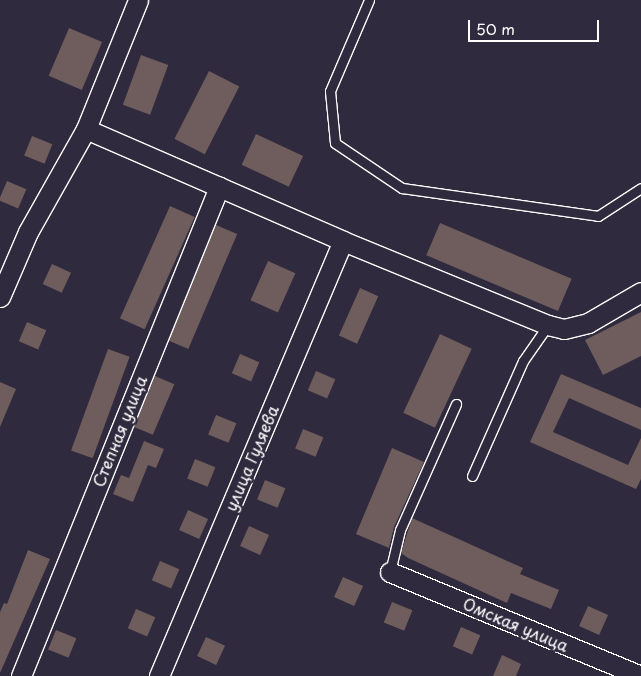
<!DOCTYPE html>
<html>
<head>
<meta charset="utf-8">
<style>
	body { margin:0 }
	#map { position:relative; width:641px; height:676px; overflow:hidden; background:#2f2a3d; font-family:"Playpen Sans",sans-serif }
	div>[style] { position:absolute }
	.building>* { inset:0; background:#6f5c5c; transform-origin:0 0 }
	.roads { filter:drop-shadow(1px 0 #fff) drop-shadow(-1px 0 #fff) drop-shadow(0 1px #fff) drop-shadow(0 -1px #fff) }
	.lane>* { height:9px; margin:-4.5px; padding:0 4.5px; transform-origin:4.5px; border-radius:4.5px; background:#2f2a3d }
	.street>* { height:19px; margin:-9.5px; padding:0 9.5px; transform-origin:9.5px; border-radius:9.5px; background:#2f2a3d }
	span { translate:-50% -50%; white-space:nowrap; text-align:center; line-height:1.15; -webkit-text-stroke:5px #2f2a3d; paint-order:stroke }
	.street-label { font-size:16px; color:#fff }
	.scale { position:absolute; left:468px; top:20px; width:131px; height:22px; box-sizing:border-box; border:2px solid #fff; border-top:0; padding-left:6px; font-size:15px; line-height:18px; white-space:nowrap; color:#fff; -webkit-text-stroke:4px #2f2a3d; paint-order:stroke }
</style>
</head>
<body>
<div id="map">
	<div class="building">
		<i style="left:69px;top:28px;width:36px;height:52px;rotate:23deg"></i>
		<i style="left:141px;top:55px;width:29px;height:53px;rotate:20deg"></i>
		<i style="left:209px;top:71px;width:34px;height:76px;rotate:27deg"></i>
		<i style="left:256px;top:134px;width:52px;height:34px;rotate:25deg"></i>
		<i style="left:32px;top:136px;width:22px;height:21px;rotate:22deg"></i>
		<i style="left:7px;top:181px;width:21px;height:21px;rotate:23deg"></i>
		<i style="left:170px;top:206px;width:27px;height:123px;rotate:24deg"></i>
		<i style="left:440px;top:223px;width:143px;height:35px;rotate:23deg"></i>
		<i style="left:216px;top:225px;width:23px;height:125px;rotate:23deg"></i>
		<i style="left:268px;top:261px;width:30px;height:43px;rotate:24deg"></i>
		<i style="left:52px;top:264px;width:21px;height:22px;rotate:25deg"></i>
		<i style="left:360px;top:288px;width:20px;height:52px;rotate:24deg"></i>
		<i style="clip-path:polygon(641px 312px,641px 356px,603px 375px,585px 340px)"></i>
		<i style="left:27px;top:322px;width:21px;height:21px;rotate:23deg"></i>
		<i style="left:440px;top:334px;width:35px;height:87px;rotate:25deg"></i>
		<i style="left:108px;top:349px;width:23px;height:108px;rotate:20deg"></i>
		<i style="left:240px;top:354px;width:21px;height:21px;rotate:23deg"></i>
		<i style="left:316px;top:371px;width:21px;height:21px;rotate:23deg"></i>
		<i style="clip-path:polygon(561px 374px,641px 408px,641px 430px,569px 398px,553px 432px,628px 465px,641px 438px,641px 479px,636px 489px,530px 442px)"></i>
		<i style="left:155px;top:376px;width:21px;height:55px;rotate:23deg"></i>
		<i style="clip-path:polygon(0 382px,16px 389px,0 427px)"></i>
		<i style="left:216px;top:415px;width:22px;height:21px;rotate:22deg"></i>
		<i style="left:303px;top:429px;width:22px;height:21px;rotate:22deg"></i>
		<i style="clip-path:polygon(144px 441px,164px 449px,156px 468px,148px 465px,133px 502px,113px 494px,121px 475px,129px 478px)"></i>
		<i style="clip-path:polygon(392px 448px,424px 462px,394px 527px,389px 548px,356px 534px)"></i>
		<i style="left:195px;top:459px;width:22px;height:21px;rotate:22deg"></i>
		<i style="left:265px;top:480px;width:22px;height:21px;rotate:22deg"></i>
		<i style="left:188px;top:510px;width:22px;height:22px;rotate:24deg"></i>
		<i style="clip-path:polygon(412px 518px,523px 568px,520px 574px,559px 590px,551px 609px,511px 593px,507px 603px,408px 558px,401px 553px)"></i>
		<i style="left:249px;top:526px;width:22px;height:22px;rotate:24deg"></i>
		<i style="clip-path:polygon(28px 550px,50px 559px,0 673px,0 612px,4px 603px,7px 604px)"></i>
		<i style="left:160px;top:561px;width:21px;height:21px;rotate:23deg"></i>
		<i style="left:343px;top:577px;width:22px;height:22px;rotate:24deg"></i>
		<i style="left:392px;top:602px;width:22px;height:22px;rotate:22deg"></i>
		<i style="left:588px;top:606px;width:22px;height:22px;rotate:24deg"></i>
		<i style="left:136px;top:609px;width:21px;height:21px;rotate:23deg"></i>
		<i style="left:461px;top:627px;width:21px;height:21px;rotate:23deg"></i>
		<i style="left:56px;top:630px;width:22px;height:21px;rotate:22deg"></i>
		<i style="left:206px;top:637px;width:21px;height:21px;rotate:25deg"></i>
		<i style="clip-path:polygon(502px 655px,521px 664px,516px 676px,493px 676px)"></i>
	</div>
	<div class="roads">
		<div class="lane">
			<i style="left:369px;top:0;width:99px;rotate:113.2deg"></i>
			<i style="left:330px;top:91px;width:52px;rotate:84.5deg"></i>
			<i style="left:335px;top:143px;width:81px;rotate:33.9deg"></i>
			<i style="left:402px;top:188px;width:198px;rotate:8.1deg"></i>
			<i style="left:598px;top:216px;width:51px;rotate:-33.1deg"></i>
			<i style="left:472px;top:476px;width:126px;rotate:-66.1deg"></i>
			<i style="left:523px;top:361px;width:44px;rotate:-55.2deg"></i>
			<i style="left:390px;top:572px;width:43px;rotate:-76.6deg"></i>
			<i style="left:400px;top:530px;width:138px;rotate:-66deg"></i>
		</div>
		<div class="street">
			<i style="left:86px;top:129px;width:280px;rotate:23.5deg"></i>
			<i style="left:343px;top:241px;width:222px;rotate:22.3deg"></i>
			<i style="left:548px;top:325px;width:16px;rotate:14deg"></i>
			<i style="left:564px;top:329px;width:25px;rotate:-14deg"></i>
			<i style="left:588px;top:323px;width:61px;rotate:-30.3deg"></i>
			<i style="left:0;top:297px;width:71px;rotate:-66.7deg"></i>
			<i style="left:28px;top:232px;width:118px;rotate:-60.6deg"></i>
			<i style="left:86px;top:129px;width:139px;rotate:-68deg"></i>
			<i style="left:390px;top:572px;width:272px;rotate:22.5deg"></i>
			<i style="left:21px;top:676px;width:528px;rotate:-67.96deg"></i>
			<i style="left:159px;top:676px;width:472px;rotate:-67.1deg"></i>
		</div>
	</div>
	<div class="street-label">
		<span style="left:119px;top:431px;rotate:-68deg">Степная улица</span>
		<span style="left:251px;top:458px;rotate:-67deg">улица Гуляева</span>
		<span style="left:516px;top:624px;rotate:23deg">Омская улица</span>
	</div>
	<div class="scale">50 m</div>
</div>
</body>
</html>
